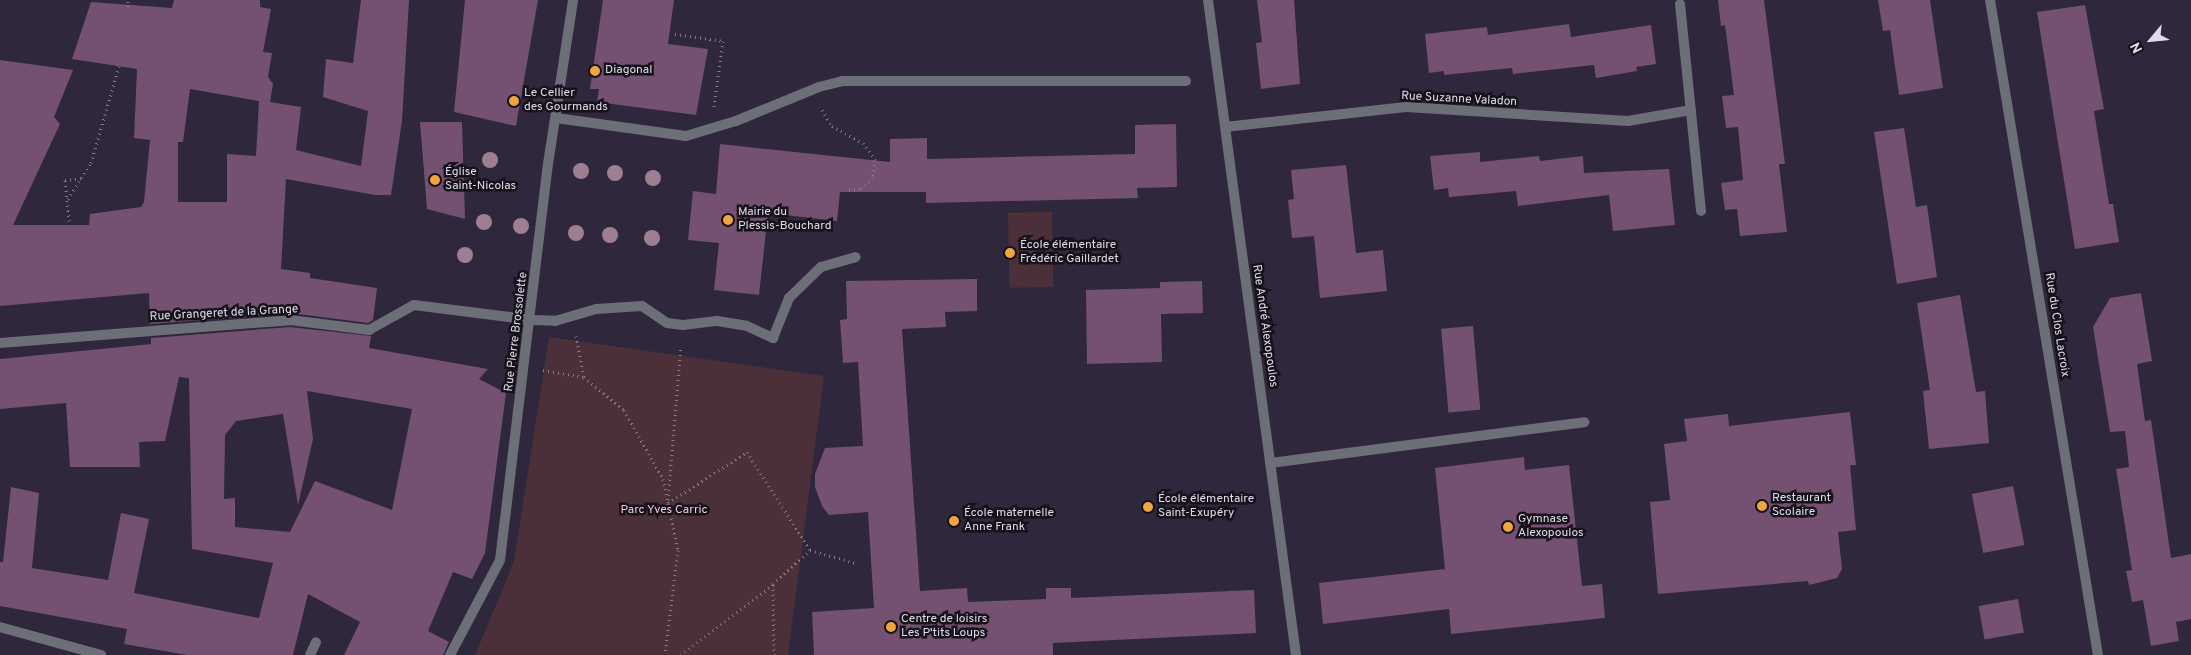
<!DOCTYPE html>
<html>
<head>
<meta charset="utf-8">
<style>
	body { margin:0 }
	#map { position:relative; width:2191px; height:655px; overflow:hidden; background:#2f273b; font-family:Overpass,sans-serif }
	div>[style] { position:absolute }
	.green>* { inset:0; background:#4b303a; transform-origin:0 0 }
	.building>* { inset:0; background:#745071; transform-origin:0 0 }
	.path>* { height:3px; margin-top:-1.5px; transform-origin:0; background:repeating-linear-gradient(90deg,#837d8d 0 1px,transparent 0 5px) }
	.lane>* { height:10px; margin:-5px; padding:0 5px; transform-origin:5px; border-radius:5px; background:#6c6e78 }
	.street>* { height:10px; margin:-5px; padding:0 5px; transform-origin:5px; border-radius:5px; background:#6c6e78 }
	.trees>* { width:16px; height:16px; margin:-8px; border-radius:50%; background:#9e7f92 }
	.dots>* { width:14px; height:14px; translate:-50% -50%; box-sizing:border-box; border:2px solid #16121b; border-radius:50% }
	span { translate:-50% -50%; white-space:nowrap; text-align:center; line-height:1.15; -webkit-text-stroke:5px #16121b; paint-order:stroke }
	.poi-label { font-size:12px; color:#e0dbe8 }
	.left { translate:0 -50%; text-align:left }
	.street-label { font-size:12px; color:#e0dbe8 }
	.park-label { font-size:12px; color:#f8c7d9 }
	.north { position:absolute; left:2126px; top:15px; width:50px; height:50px; -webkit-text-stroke:4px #16121b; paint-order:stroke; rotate:242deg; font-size:14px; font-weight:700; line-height:20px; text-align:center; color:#e0dbe8 }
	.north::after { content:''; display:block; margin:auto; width:18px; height:22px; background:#e0dbe8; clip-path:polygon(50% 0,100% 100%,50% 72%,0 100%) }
</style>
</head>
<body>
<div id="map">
	<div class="green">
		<i style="left:1052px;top:212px;width:75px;height:44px;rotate:89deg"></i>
		<i style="clip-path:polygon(549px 337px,824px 376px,788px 655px,475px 655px,514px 562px)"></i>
	</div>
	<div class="building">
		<i style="clip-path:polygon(evenodd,174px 0,260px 0,260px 7px,271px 9px,263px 52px,272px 53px,268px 77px,273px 84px,270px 102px,301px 107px,296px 150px,361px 166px,368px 111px,323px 97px,326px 59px,353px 63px,361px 0,409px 0,402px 121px,391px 195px,375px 195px,286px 179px,281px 269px,310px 273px,310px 278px,377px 288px,373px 320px,368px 323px,290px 313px,150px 324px,149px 293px,0 306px,0 60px,73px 70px,54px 117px,60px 124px,13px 225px,89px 225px,90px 214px,141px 207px,144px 202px,150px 140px,134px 138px,137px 69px,72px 59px,91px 2px,172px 8px,174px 0,190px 89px,259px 101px,256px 156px,227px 154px,227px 202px,178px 202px,178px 142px,183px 142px,190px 89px)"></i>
		<i style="clip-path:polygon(465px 0,538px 0,516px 126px,454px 112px)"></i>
		<i style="clip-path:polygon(603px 0,674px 0,668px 44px,708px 49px,696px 115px,597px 102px,599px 89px,590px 89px)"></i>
		<i style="clip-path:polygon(1257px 0,1294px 0,1300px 84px,1261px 89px,1256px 43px,1262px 42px)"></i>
		<i style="clip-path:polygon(1718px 0,1764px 0,1785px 164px,1779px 164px,1787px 232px,1740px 236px,1737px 209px,1725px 210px,1721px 183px,1743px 180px,1738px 127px,1726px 128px,1722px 96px,1734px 95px,1725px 25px,1721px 26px)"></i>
		<i style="clip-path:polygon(1878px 0,1930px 0,1943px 88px,1899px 95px,1890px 30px,1883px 31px)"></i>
		<i style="clip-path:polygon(2085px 5px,2104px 109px,2094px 111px,2109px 204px,2113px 204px,2119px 242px,2075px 249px,2037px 12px)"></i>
		<i style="clip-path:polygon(1569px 24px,1571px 37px,1651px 25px,1656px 64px,1636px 67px,1637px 71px,1596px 78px,1594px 65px,1513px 74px,1512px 68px,1444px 75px,1444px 71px,1429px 73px,1425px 34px,1487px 27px,1488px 35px)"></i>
		<i style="clip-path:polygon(420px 122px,462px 122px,465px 219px,427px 209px)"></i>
		<i style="clip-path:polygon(1176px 124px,1177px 187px,1137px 188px,1138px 198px,926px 203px,926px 192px,840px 192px,837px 221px,768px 213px,759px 295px,714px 290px,719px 243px,688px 240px,693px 191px,716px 194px,720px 144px,890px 162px,890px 139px,927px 138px,927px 159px,1135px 154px,1135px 125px)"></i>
		<i style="clip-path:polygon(1904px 128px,1916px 207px,1927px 205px,1937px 277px,1897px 284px,1874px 132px)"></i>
		<i style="clip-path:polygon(1480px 152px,1480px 162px,1539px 156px,1540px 161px,1583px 156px,1584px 173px,1669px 169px,1675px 225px,1613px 231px,1609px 195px,1518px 206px,1516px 191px,1449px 197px,1448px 188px,1434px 190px,1430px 156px)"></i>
		<i style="clip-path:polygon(1346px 165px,1356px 253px,1383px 250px,1387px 291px,1320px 298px,1314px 236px,1292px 238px,1288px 200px,1294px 199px,1291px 170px)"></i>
		<i style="clip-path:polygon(977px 279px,977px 311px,945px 312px,946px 327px,902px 329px,920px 591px,967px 588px,968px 602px,1046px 599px,1046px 588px,1071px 588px,1071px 598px,1254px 590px,1256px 633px,1053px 643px,1053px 655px,814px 655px,812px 612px,874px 608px,868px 512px,829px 515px,822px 506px,815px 487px,815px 474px,825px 448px,863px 446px,858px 362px,843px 363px,840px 320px,847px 319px,846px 281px)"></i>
		<i style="clip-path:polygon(1202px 281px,1203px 313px,1161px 314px,1162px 362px,1087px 364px,1086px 290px,1160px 288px,1160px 282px)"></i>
		<i style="clip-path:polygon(2141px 293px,2152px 361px,2137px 364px,2145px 421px,2151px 420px,2171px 558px,2191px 554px,2191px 619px,2176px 622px,2179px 641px,2151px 646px,2143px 600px,2132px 602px,2126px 571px,2132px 570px,2116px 469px,2129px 467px,2125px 431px,2110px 432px,2093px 327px,2110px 298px)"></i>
		<i style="clip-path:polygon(1960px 295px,1976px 392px,1985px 391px,1989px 443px,1929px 449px,1923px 391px,1930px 390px,1917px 303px)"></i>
		<i style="left:1473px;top:326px;width:84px;height:32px;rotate:85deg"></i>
		<i style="clip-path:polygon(evenodd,290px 327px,371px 336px,369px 348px,488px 369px,479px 379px,506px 393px,485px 553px,472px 579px,453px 572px,428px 631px,449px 642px,443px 655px,344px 655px,360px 622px,308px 594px,293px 655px,187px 655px,124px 644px,127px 629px,0 606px,0 562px,3px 562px,11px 487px,39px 493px,32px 568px,108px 580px,121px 513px,149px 519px,134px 593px,259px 618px,273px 563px,192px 549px,189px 378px,179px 377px,165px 441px,139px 442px,140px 467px,70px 467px,66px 403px,0 409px,0 359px,151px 344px,151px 338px,290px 327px,307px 391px,412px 409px,392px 510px,315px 481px,290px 532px,235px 527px,235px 498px,224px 499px,225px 435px,236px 421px,283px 414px,298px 505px,313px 439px,307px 391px)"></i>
		<i style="clip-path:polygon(1850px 412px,1856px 465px,1850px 465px,1856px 530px,1838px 532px,1842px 569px,1837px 578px,1809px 585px,1808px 581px,1658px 594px,1650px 502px,1670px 500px,1664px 444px,1687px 441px,1684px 419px,1728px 414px,1729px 426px)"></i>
		<i style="clip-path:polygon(1524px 457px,1525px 470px,1569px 465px,1582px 586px,1602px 584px,1605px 618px,1451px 634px,1449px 609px,1323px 624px,1319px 583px,1445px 569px,1435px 468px)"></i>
		<i style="left:2013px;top:486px;width:60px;height:42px;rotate:79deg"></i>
		<i style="left:2018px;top:599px;width:34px;height:40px;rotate:80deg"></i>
	</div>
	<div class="path">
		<i style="left:128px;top:7px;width:7px;rotate:-90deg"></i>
		<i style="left:675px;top:34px;width:49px;rotate:8.3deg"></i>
		<i style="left:723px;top:41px;width:66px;rotate:97.9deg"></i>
		<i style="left:822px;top:110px;width:19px;rotate:58deg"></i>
		<i style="left:832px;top:126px;width:35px;rotate:29deg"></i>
		<i style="left:863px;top:143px;width:21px;rotate:55deg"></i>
		<i style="left:875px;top:160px;width:18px;rotate:96deg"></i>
		<i style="left:873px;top:178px;width:17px;rotate:140deg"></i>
		<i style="left:860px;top:189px;width:14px;rotate:176deg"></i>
		<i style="left:68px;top:199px;width:43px;rotate:-57.4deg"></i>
		<i style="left:91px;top:163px;width:101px;rotate:-73.9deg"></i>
		<i style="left:69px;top:221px;width:41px;rotate:-95.6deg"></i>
		<i style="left:65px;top:180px;width:18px;rotate:-6deg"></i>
		<i style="left:576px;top:336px;width:42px;rotate:79deg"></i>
		<i style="left:543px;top:370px;width:42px;rotate:9.7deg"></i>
		<i style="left:584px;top:377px;width:52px;rotate:39.5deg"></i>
		<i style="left:624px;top:410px;width:79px;rotate:60.5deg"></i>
		<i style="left:663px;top:479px;width:73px;rotate:78.1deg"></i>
		<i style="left:678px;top:550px;width:106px;rotate:97.1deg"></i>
		<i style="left:668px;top:500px;width:155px;rotate:-85.2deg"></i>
		<i style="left:668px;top:503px;width:94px;rotate:-32.8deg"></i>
		<i style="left:747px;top:452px;width:117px;rotate:57.3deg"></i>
		<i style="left:810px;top:550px;width:48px;rotate:15.8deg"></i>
		<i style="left:681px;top:655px;width:116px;rotate:-37.3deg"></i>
		<i style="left:774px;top:655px;width:71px;rotate:-90.8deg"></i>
		<i style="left:773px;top:584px;width:50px;rotate:-42.6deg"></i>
	</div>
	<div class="lane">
		<i style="left:1680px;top:4px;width:208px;rotate:84.2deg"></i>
		<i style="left:556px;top:118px;width:131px;rotate:7.9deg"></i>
		<i style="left:686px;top:136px;width:52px;rotate:-16.7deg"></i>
		<i style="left:736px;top:121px;width:90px;rotate:-22.3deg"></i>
		<i style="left:819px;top:87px;width:25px;rotate:-14deg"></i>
		<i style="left:843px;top:81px;width:343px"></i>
		<i style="left:1225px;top:127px;width:182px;rotate:-6.3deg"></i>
		<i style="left:1406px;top:107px;width:222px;rotate:3.6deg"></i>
		<i style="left:1628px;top:121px;width:64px;rotate:-9.9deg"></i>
		<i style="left:532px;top:320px;width:23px;rotate:2deg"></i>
		<i style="left:555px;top:321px;width:43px;rotate:-16.3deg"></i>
		<i style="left:596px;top:309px;width:46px;rotate:-3.7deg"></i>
		<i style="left:642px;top:306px;width:30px;rotate:34deg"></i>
		<i style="left:667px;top:323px;width:16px;rotate:7deg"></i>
		<i style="left:683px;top:325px;width:34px;rotate:-7deg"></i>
		<i style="left:717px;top:321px;width:30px;rotate:9deg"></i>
		<i style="left:747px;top:326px;width:29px;rotate:25deg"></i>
		<i style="left:773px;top:338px;width:43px;rotate:-68.2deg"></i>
		<i style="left:789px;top:298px;width:45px;rotate:-44.1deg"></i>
		<i style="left:821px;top:267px;width:36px;rotate:-16deg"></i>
		<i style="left:1270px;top:463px;width:317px;rotate:-7.4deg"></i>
	</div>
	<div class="street">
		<i style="left:1208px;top:0;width:661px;rotate:82.35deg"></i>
		<i style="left:1990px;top:0;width:664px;rotate:80.64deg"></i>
		<i style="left:0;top:343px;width:291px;rotate:-4.5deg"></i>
		<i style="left:290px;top:320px;width:80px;rotate:7.2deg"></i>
		<i style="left:369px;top:330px;width:51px;rotate:-29.1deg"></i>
		<i style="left:414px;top:305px;width:119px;rotate:7.2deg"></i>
		<i style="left:0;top:627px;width:105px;rotate:15.5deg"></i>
		<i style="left:310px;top:655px;width:14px;rotate:-65deg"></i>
		<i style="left:450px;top:655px;width:107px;rotate:-62.2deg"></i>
		<i style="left:500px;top:560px;width:399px;rotate:-83.1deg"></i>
		<i style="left:548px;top:164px;width:166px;rotate:-81.3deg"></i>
	</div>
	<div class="trees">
		<i style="left:490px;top:160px"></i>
		<i style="left:581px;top:171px"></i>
		<i style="left:615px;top:173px"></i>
		<i style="left:653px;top:178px"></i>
		<i style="left:484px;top:222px"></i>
		<i style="left:521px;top:226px"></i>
		<i style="left:576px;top:233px"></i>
		<i style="left:610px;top:235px"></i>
		<i style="left:652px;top:238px"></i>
		<i style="left:465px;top:255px"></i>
	</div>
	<div class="dots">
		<i style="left:595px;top:71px;background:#f0a63f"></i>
		<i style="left:514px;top:101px;background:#f0a63f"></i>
		<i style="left:435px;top:180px;background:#f0a63f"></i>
		<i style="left:728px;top:220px;background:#f0a63f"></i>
		<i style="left:1010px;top:253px;background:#f0a63f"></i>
		<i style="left:1762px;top:506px;background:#f0a63f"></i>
		<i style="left:1148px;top:507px;background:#f0a63f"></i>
		<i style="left:954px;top:521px;background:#f0a63f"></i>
		<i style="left:1508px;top:527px;background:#f0a63f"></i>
		<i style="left:891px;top:627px;background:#f0a63f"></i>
	</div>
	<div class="poi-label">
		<span class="left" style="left:605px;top:71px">Diagonal</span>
		<span class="left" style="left:524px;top:101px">Le Cellier<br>des Gourmands</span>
		<span class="left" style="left:445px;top:180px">Église<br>Saint-Nicolas</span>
		<span class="left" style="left:738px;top:220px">Mairie du<br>Plessis-Bouchard</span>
		<span class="left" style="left:1020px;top:253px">École élémentaire<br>Frédéric Gaillardet</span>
		<span class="left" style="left:1772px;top:506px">Restaurant<br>Scolaire</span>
		<span class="left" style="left:1158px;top:507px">École élémentaire<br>Saint-Exupéry</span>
		<span class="left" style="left:964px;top:521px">École maternelle<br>Anne Frank</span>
		<span class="left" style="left:1518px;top:527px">Gymnase<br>Alexopoulos</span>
		<span class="left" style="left:901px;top:627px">Centre de loisirs<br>Les P'tits Loups</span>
	</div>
	<div class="street-label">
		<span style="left:1459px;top:100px;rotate:3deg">Rue Suzanne Valadon</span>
		<span style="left:224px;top:314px;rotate:-3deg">Rue Grangeret de la Grange</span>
		<span style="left:2056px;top:325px;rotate:81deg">Rue du Clos Lacroix</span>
		<span style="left:1264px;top:326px;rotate:82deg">Rue André Alexopoulos</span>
		<span style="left:517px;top:332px;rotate:-83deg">Rue Pierre Brossolette</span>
	</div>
	<div class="park-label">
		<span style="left:664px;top:511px">Parc Yves Carric</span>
	</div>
	<div class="north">N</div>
</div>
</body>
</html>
